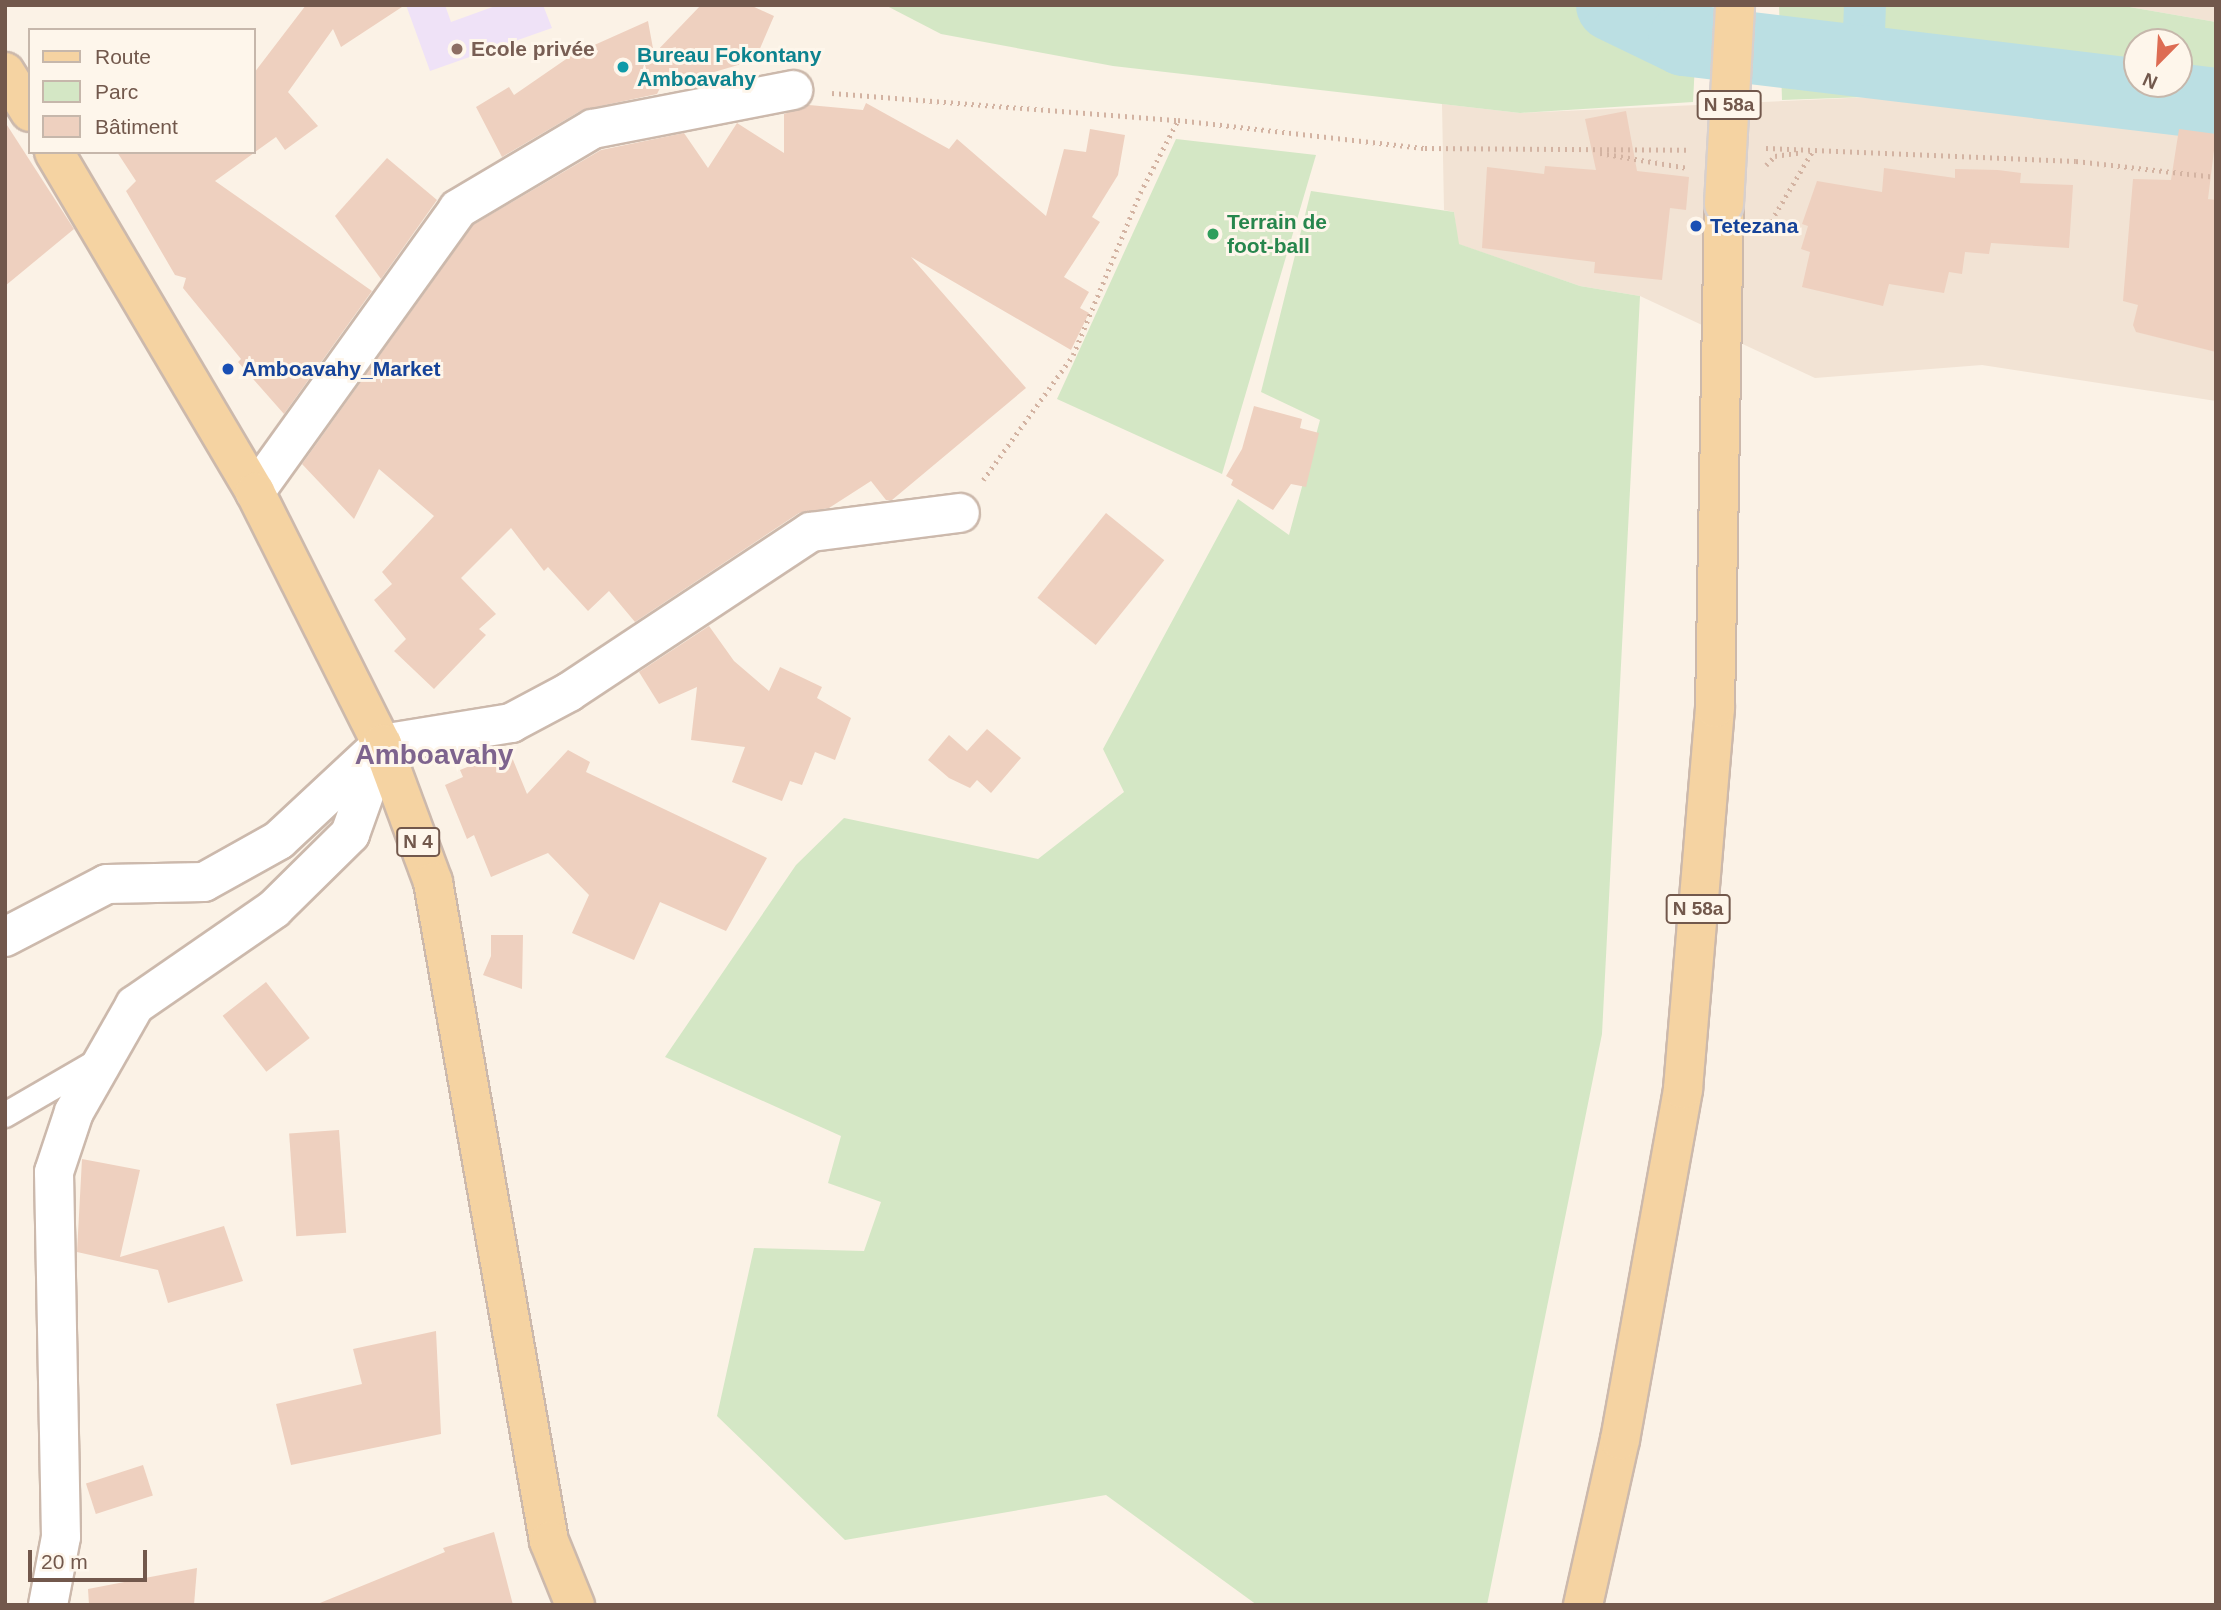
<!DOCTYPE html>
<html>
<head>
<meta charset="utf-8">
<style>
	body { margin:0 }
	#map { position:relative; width:2221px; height:1610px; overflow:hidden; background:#fbf2e6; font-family:Helvetica,sans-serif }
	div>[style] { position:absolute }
	.residential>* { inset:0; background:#f2e3d4 }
	.education>* { inset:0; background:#efe2f7 }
	.green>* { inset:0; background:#d4e7c5 }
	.canal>* { height:42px; margin:-21px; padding:0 21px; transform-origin:21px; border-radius:21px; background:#bbdfe3 }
	.river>* { height:72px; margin:-36px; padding:0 36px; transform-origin:36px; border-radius:36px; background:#bbdfe3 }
	.building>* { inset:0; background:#eed0bf; transform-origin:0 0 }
	.path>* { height:4.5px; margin-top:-2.25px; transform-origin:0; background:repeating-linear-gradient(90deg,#d3b3a2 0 2px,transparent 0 7px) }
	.roads { filter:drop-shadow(2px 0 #ccb9ac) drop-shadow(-2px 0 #ccb9ac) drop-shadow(0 2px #ccb9ac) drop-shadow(0 -2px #ccb9ac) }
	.lane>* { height:24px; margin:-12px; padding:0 12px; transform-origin:12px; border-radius:12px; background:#fff }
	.street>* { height:38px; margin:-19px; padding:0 19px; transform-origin:19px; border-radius:19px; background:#fff }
	.primary>* { height:38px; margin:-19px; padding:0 19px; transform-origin:19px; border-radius:19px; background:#f5d3a2 }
	.bridges { filter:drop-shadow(2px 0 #d8d0cd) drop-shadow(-2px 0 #d8d0cd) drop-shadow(0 2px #d8d0cd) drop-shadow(0 -2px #d8d0cd) }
	.primary-bridge>* { height:38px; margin:-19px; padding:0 19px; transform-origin:19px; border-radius:19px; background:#f5d3a2 }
	.dots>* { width:19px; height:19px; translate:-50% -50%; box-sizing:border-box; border:4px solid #fef6eb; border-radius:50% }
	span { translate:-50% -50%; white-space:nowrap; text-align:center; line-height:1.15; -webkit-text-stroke:6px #fef6eb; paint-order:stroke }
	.shield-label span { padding:2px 5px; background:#fef6eb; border:2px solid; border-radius:5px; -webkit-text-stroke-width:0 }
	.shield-label { font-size:19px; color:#72584c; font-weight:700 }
	.education-label { font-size:21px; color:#785e54; font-weight:700 }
	.left { translate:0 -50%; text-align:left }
	.culture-label { font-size:21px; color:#0d838f; font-weight:700 }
	.leisure-label { font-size:21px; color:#27864d; font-weight:700 }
	.transit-label { font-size:21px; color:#164399; font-weight:700 }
	.district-label { font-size:28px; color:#7e648e; font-weight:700 }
	.frame { position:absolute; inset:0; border:7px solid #72584c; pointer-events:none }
	.legend { position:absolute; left:28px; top:28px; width:228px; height:126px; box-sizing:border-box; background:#fef6eb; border:2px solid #c6b7ab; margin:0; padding:9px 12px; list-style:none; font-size:21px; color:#72584c }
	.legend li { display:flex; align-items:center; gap:14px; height:35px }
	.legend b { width:35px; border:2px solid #c6b7ab }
	.north { position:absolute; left:2123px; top:28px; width:70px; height:70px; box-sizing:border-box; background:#fef6eb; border:2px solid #c6b7ab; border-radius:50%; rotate:204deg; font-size:19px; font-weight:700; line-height:28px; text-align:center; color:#72584c }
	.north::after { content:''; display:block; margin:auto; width:24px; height:32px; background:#dd6c53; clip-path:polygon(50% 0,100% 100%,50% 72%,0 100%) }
	.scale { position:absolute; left:28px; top:1550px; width:119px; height:32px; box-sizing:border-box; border:4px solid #72584c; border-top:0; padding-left:9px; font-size:21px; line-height:24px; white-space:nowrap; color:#72584c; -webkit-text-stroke:5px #fef6eb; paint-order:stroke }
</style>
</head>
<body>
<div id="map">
	<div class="residential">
		<i style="clip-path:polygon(2118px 5px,2216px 5px,2216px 22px)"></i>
		<i style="clip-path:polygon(1893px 96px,2216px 118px,2216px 401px,1982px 365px,1815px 378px,1640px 296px,1580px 286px,1458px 244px,1454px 212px,1444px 210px,1442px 104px,1520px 113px)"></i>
	</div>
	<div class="education">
		<i style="clip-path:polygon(406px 5px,445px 5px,451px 22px,498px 5px,543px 5px,552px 28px,430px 71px)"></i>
	</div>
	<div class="green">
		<i style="clip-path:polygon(885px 5px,1698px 5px,1693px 102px,1520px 113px,1113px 66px,941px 34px)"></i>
		<i style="clip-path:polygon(evenodd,1779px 5px,2118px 5px,2216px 22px,2216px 118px,1893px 96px,1782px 100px,1779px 5px,2137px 42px,2179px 42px,2179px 84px,2137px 84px,2137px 42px)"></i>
		<i style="clip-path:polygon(1176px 139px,1316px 155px,1222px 474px,1057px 399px)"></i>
		<i style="clip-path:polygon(1311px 191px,1454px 212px,1459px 244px,1580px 286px,1640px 296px,1602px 1034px,1487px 1605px,1257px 1605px,1106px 1495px,845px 1540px,717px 1416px,754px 1248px,864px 1251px,881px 1202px,828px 1183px,841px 1136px,665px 1057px,796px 865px,844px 818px,1038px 859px,1124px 792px,1103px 749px,1238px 499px,1289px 535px,1320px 420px,1261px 392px)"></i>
	</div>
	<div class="canal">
		<i style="left:1863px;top:61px;width:56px;rotate:-88deg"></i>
	</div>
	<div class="river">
		<i style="left:1612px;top:5px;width:80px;rotate:25.9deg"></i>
		<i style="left:1684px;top:40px;width:536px;rotate:6.86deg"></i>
	</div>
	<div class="building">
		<i style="clip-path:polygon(306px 5px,405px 5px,341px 47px,333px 29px,288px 92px,318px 126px,285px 150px,276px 137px,215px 181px,372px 291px,284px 414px,238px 362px,241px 359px,183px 288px,186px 278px,175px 275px,126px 191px,136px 181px,117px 152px,254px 152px,254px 73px)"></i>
		<i style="clip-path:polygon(701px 5px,750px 5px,774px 16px,755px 60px,660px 88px,657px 94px,582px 110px,502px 157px,476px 107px,509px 87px,514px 95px,572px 55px,648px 21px,654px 54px)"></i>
		<i style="clip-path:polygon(866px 103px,949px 149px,957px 139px,1046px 216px,1064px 149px,1086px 152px,1090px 129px,1125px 135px,1118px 175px,1092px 217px,1100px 222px,1064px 277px,1089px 292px,1080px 308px,1089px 313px,1071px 350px,911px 257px,1026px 388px,892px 500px,886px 500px,871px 481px,829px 508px,799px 513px,635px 622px,609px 591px,588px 611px,548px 567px,544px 571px,511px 528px,461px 578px,496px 614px,479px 629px,486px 635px,434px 689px,394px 651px,406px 639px,374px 600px,392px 584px,382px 572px,434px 516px,379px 469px,354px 519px,302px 464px,473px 225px,601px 150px,684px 133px,708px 168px,737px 123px,784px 153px,784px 114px,809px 105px,863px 110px)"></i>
		<i style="clip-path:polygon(1626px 111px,1637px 171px,1689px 177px,1686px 210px,1670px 208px,1662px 280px,1594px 273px,1595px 262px,1482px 248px,1487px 167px,1544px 174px,1545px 166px,1596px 170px,1585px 119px)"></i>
		<i style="clip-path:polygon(5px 122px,74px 229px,5px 286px)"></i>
		<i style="clip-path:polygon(2179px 129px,2216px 134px,2208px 199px,2216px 200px,2216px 352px,2136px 332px,2133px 325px,2138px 305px,2123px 301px,2133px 179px,2171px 180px)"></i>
		<i style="clip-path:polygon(387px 158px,437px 200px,381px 279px,335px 216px)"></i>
		<i style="clip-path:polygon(1884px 168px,1955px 178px,1955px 169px,1998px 170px,2021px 173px,2020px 183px,2073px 185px,2069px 248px,1991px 243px,1989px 254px,1965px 252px,1962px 274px,1949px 272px,1944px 293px,1889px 284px,1883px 306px,1802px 287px,1810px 252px,1801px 249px,1808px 226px,1802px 224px,1817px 181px,1882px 192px)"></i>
		<i style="clip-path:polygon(1254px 406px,1302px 419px,1300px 428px,1319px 433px,1306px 487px,1291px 484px,1273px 510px,1231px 485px,1233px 480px,1226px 476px,1242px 449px)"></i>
		<i style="left:1106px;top:513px;width:75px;height:109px;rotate:39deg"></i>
		<i style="clip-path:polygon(709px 626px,734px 661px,769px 691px,780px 667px,822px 687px,817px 698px,851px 718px,835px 760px,815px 752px,802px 785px,790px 781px,782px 801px,732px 782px,745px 747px,691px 740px,697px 687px,659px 704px,639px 672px)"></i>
		<i style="clip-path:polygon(987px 729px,1021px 758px,991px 793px,977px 780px,970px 788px,949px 778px,928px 760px,949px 735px,967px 751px)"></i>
		<i style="clip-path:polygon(509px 750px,527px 794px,568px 750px,590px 762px,586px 772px,767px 858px,726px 931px,660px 902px,634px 960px,572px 933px,589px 895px,548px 853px,491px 877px,474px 835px,467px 839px,445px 785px,463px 777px,460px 770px)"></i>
		<i style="clip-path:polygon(491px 935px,523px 935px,522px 989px,483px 975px,491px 956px)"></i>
		<i style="left:266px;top:982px;width:71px;height:55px;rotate:52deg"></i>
		<i style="left:339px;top:1130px;width:103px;height:50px;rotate:86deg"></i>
		<i style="clip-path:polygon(82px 1159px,140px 1170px,120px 1257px,224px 1226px,243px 1281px,168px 1303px,158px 1270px,77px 1252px)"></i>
		<i style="clip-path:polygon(436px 1331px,441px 1434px,291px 1465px,276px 1404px,362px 1384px,353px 1349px)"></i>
		<i style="left:143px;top:1465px;width:32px;height:60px;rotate:72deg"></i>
		<i style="clip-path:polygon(494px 1532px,513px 1605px,315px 1605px,445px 1552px,443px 1548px)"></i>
		<i style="clip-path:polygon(197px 1568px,194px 1605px,89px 1605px,88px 1589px)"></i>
	</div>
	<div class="path">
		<i style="left:832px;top:93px;width:347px;rotate:4.5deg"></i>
		<i style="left:1178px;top:120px;width:249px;rotate:6.5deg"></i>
		<i style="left:1425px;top:148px;width:264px;rotate:0.4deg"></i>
		<i style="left:1766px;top:148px;width:310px;rotate:2.4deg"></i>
		<i style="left:2076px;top:161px;width:141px;rotate:6.5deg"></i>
		<i style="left:1600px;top:153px;width:89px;rotate:9.7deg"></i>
		<i style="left:1766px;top:165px;width:13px;rotate:-45deg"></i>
		<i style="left:1775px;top:156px;width:27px;rotate:-8deg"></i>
		<i style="left:1764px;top:233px;width:96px;rotate:-59.4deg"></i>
		<i style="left:983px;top:480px;width:154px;rotate:-54.2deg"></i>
		<i style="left:1073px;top:355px;width:175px;rotate:-67.5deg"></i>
		<i style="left:1140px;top:193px;width:82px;rotate:-62.5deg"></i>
	</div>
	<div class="roads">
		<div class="lane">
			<i style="left:5px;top:1115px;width:110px;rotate:-30.1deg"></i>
		</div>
		<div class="street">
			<i style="left:255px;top:492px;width:348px;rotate:-54.3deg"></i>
			<i style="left:458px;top:209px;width:157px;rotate:-30.7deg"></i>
			<i style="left:593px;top:129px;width:204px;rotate:-11deg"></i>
			<i style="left:5px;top:937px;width:115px;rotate:-27.5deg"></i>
			<i style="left:107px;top:884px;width:97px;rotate:-1.2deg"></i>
			<i style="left:204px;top:882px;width:86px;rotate:-29.2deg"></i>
			<i style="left:279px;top:840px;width:141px;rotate:-43deg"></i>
			<i style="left:382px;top:744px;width:131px;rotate:-9.2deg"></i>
			<i style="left:511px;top:723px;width:66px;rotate:-28.1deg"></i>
			<i style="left:569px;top:692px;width:290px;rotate:-33.5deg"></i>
			<i style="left:811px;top:532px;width:150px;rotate:-7.3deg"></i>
			<i style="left:48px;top:1605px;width:69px;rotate:-79.2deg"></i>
			<i style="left:61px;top:1537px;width:365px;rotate:-91.1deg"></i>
			<i style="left:54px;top:1172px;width:63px;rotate:-71.6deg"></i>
			<i style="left:74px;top:1112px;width:123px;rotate:-60.3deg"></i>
			<i style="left:135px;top:1005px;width:169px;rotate:-34.6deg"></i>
			<i style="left:274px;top:909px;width:107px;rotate:-44.6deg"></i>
			<i style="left:350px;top:834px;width:89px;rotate:-70.3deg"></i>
		</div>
		<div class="primary">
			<i style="left:5px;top:72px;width:47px;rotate:58deg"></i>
			<i style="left:54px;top:152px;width:395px;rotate:59.4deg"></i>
			<i style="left:255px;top:492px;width:282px;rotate:63.3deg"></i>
			<i style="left:382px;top:744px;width:147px;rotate:69.7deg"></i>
			<i style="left:433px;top:882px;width:669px;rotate:80.02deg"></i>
			<i style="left:549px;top:1541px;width:69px;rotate:67.9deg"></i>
			<i style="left:1583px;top:1605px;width:169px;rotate:-77.4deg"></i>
			<i style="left:1620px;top:1440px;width:357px;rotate:-79.8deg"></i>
			<i style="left:1683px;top:1089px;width:382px;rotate:-85.2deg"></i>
			<i style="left:1715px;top:708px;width:504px;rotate:-88.98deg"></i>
		</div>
	</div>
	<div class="bridges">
		<div class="primary-bridge">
			<i style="left:1724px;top:204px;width:199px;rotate:-86.8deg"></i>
		</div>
	</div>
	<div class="dots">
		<i style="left:457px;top:49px;background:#8d6e63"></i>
		<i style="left:623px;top:67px;background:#0f9aa8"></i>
		<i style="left:1696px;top:226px;background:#1a4fb4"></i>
		<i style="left:1213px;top:234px;background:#2e9e5b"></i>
		<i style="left:228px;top:369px;background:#1a4fb4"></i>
	</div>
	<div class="shield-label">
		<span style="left:1729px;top:105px">N 58a</span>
		<span style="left:418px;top:842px">N 4</span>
		<span style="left:1698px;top:909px">N 58a</span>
	</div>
	<div class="education-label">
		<span class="left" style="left:471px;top:49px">Ecole privée</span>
	</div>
	<div class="culture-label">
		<span class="left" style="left:637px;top:67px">Bureau Fokontany<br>Amboavahy</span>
	</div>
	<div class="leisure-label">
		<span class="left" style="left:1227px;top:234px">Terrain de<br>foot-ball</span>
	</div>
	<div class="transit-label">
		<span class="left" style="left:1710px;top:226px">Tetezana</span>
		<span class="left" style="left:242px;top:369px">Amboavahy_Market</span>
	</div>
	<div class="district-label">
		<span style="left:434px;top:755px">Amboavahy</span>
	</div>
	<div class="frame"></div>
	<ul class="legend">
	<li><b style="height:9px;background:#f5d3a2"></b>Route</li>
	<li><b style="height:19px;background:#d4e7c5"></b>Parc</li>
	<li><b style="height:19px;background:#eed0bf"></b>Bâtiment</li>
	</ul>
	<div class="north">N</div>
	<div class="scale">20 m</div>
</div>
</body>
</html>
